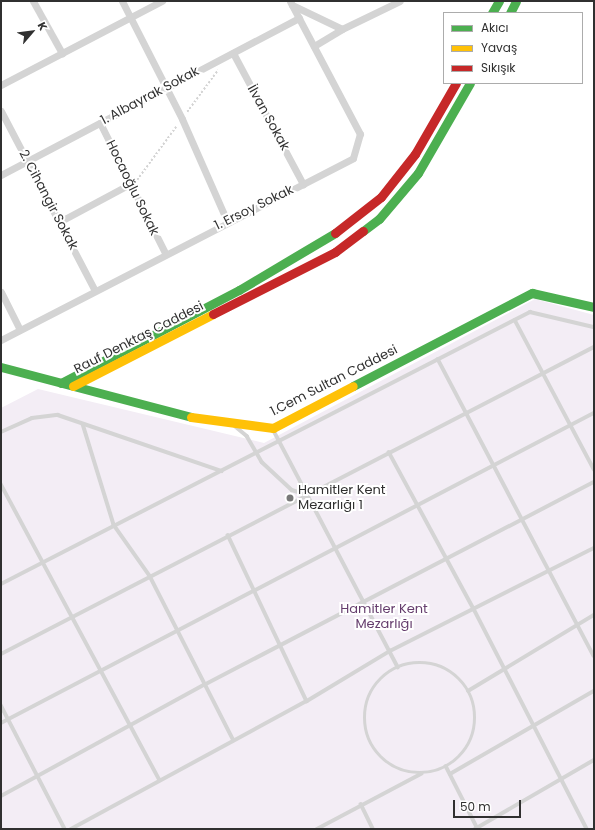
<!DOCTYPE html>
<html>
<head>
<meta charset="utf-8">
<style>
	body { margin:0 }
	#map { position:relative; width:595px; height:830px; overflow:hidden; background:#fff; font-family:Poppins,sans-serif }
	div>[style] { position:absolute }
	.green>* { inset:0; background:#f3edf5 }
	.path>* { height:1.5px; margin-top:-0.75px; transform-origin:0; background:repeating-linear-gradient(90deg,#d4d4d4 0 2px,transparent 0 4px) }
	.lane>* { height:3.5px; margin:-1.75px; padding:0 1.75px; transform-origin:1.75px; border-radius:1.75px; background:#d4d4d4 }
	.lane>.ring { margin:-1.75px; padding:0; box-sizing:content-box; background:none; border:3.5px solid #d4d4d4; border-radius:50% }
	.street>* { height:7px; margin:-3.5px; padding:0 3.5px; transform-origin:3.5px; border-radius:3.5px; background:#d4d4d4 }
	.fast>* { height:9px; margin:-4.5px; padding:0 4.5px; transform-origin:4.5px; border-radius:4.5px; background:#4caf50 }
	.slow>* { height:9px; margin:-4.5px; padding:0 4.5px; transform-origin:4.5px; border-radius:4.5px; background:#ffc107 }
	.jam>* { height:9px; margin:-4.5px; padding:0 4.5px; transform-origin:4.5px; border-radius:4.5px; background:#c62828 }
	.dots>* { width:11px; height:11px; translate:-50% -50%; box-sizing:border-box; border:2px solid #fff; border-radius:50% }
	span { translate:-50% -50%; white-space:nowrap; text-align:center; line-height:1.15; -webkit-text-stroke:4px #fff; paint-order:stroke }
	.street-label { font-size:13px; color:#303030 }
	.poi-label { font-size:13px; color:#303030 }
	.left { translate:0 -50%; text-align:left }
	.park-label { font-size:13px; color:#653d6d }
	.frame { position:absolute; inset:0; border:2px solid #303030; pointer-events:none }
	.legend { position:absolute; left:443px; top:12px; width:140px; height:72px; box-sizing:border-box; background:#fff; border:1px solid #acacac; margin:0; padding:5px 7px; list-style:none; font-size:12px; color:#303030 }
	.legend li { display:flex; align-items:center; gap:8px; height:20px }
	.legend b { width:20px; border:1px solid #acacac }
	.north { position:absolute; left:12px; top:12px; width:40px; height:40px; -webkit-text-stroke:3px #fff; paint-order:stroke; rotate:62deg; font-size:11px; font-weight:700; line-height:16px; text-align:center; color:#303030 }
	.north::after { content:''; display:block; margin:auto; width:14px; height:18px; background:#303030; clip-path:polygon(50% 0,100% 100%,50% 72%,0 100%) }
	.scale { position:absolute; left:453px; top:800px; width:68px; height:18px; box-sizing:border-box; border:2px solid #303030; border-top:0; padding-left:5px; font-size:12px; line-height:14px; white-space:nowrap; color:#303030; -webkit-text-stroke:3px #fff; paint-order:stroke }
</style>
</head>
<body>
<div id="map">
	<div class="green">
		<i style="clip-path:polygon(535px 299px,594px 315px,594px 829px,1px 829px,1px 408px,38px 389px,264px 443px)"></i>
	</div>
	<div class="path">
		<i style="left:187px;top:112px;width:52px;rotate:-53.6deg"></i>
		<i style="left:137px;top:180px;width:66px;rotate:-53.7deg"></i>
	</div>
	<div class="lane">
		<i style="left:515px;top:320px;width:169px;rotate:62.1deg"></i>
		<i style="left:438px;top:359px;width:335px;rotate:62.3deg"></i>
		<i style="left:83px;top:424px;width:106px;rotate:72.9deg"></i>
		<i style="left:114px;top:525px;width:62px;rotate:54.8deg"></i>
		<i style="left:150px;top:576px;width:183px;rotate:63deg"></i>
		<i style="left:235px;top:426px;width:16px;rotate:40deg"></i>
		<i style="left:247px;top:436px;width:30px;rotate:60deg"></i>
		<i style="left:262px;top:462px;width:41px;rotate:43deg"></i>
		<i style="left:292px;top:490px;width:16px;rotate:18deg"></i>
		<i style="left:273px;top:429px;width:269px;rotate:62.3deg"></i>
		<i style="left:1px;top:432px;width:34px;rotate:-24deg"></i>
		<i style="left:32px;top:418px;width:26px;rotate:-7deg"></i>
		<i style="left:58px;top:415px;width:173px;rotate:18.9deg"></i>
		<i style="left:389px;top:452px;width:179px;rotate:61.6deg"></i>
		<i style="left:474px;top:609px;width:247px;rotate:62.8deg"></i>
		<i style="left:1px;top:484px;width:336px;rotate:61.8deg"></i>
		<i style="left:228px;top:535px;width:184px;rotate:64.6deg"></i>
		<i style="left:1px;top:584px;width:595px;rotate:-27.21deg"></i>
		<i style="left:530px;top:312px;width:66px;rotate:13.2deg"></i>
		<i style="left:1px;top:654px;width:668px;rotate:-27.37deg"></i>
		<i class="ring" style="left:365px;top:663px;width:106.5px;height:106.5px"></i>
		<i style="left:468px;top:691px;width:147px;rotate:-31.1deg"></i>
		<i style="left:1px;top:705px;width:140px;rotate:62.7deg"></i>
		<i style="left:1px;top:723px;width:669px;rotate:-27.6deg"></i>
		<i style="left:446px;top:766px;width:71px;rotate:63.1deg"></i>
		<i style="left:450px;top:774px;width:166px;rotate:-30deg"></i>
		<i style="left:1px;top:796px;width:231px;rotate:-28.7deg"></i>
		<i style="left:204px;top:685px;width:440px;rotate:-27.5deg"></i>
		<i style="left:361px;top:804px;width:28px;rotate:64deg"></i>
		<i style="left:71px;top:829px;width:268px;rotate:-28.5deg"></i>
		<i style="left:307px;top:701px;width:97px;rotate:-31.1deg"></i>
		<i style="left:390px;top:651px;width:229px;rotate:-26.8deg"></i>
		<i style="left:317px;top:829px;width:118px;rotate:-27.9deg"></i>
		<i style="left:475px;top:829px;width:138px;rotate:-30.1deg"></i>
	</div>
	<div class="street">
		<i style="left:33px;top:1px;width:60px;rotate:60.9deg"></i>
		<i style="left:122px;top:1px;width:132px;rotate:63deg"></i>
		<i style="left:182px;top:119px;width:111px;rotate:66.2deg"></i>
		<i style="left:292px;top:5px;width:55px;rotate:25.6deg"></i>
		<i style="left:342px;top:29px;width:64px;rotate:-25.8deg"></i>
		<i style="left:314px;top:46px;width:33px;rotate:-31deg"></i>
		<i style="left:233px;top:53px;width:149px;rotate:61.9deg"></i>
		<i style="left:1px;top:85px;width:182px;rotate:-27.6deg"></i>
		<i style="left:1px;top:111px;width:201px;rotate:62.4deg"></i>
		<i style="left:100px;top:123px;width:145px;rotate:63.4deg"></i>
		<i style="left:1px;top:175px;width:337px;rotate:-27.8deg"></i>
		<i style="left:59px;top:222px;width:81px;rotate:-28.2deg"></i>
		<i style="left:1px;top:292px;width:42px;rotate:63.4deg"></i>
		<i style="left:1px;top:340px;width:396px;rotate:-27.3deg"></i>
		<i style="left:353px;top:158px;width:25px;rotate:-74deg"></i>
		<i style="left:360px;top:134px;width:150px;rotate:-117.8deg"></i>
	</div>
	<div class="fast">
		<i style="left:492px;top:13px;width:14px;rotate:-60deg"></i>
		<i style="left:510px;top:13px;width:13px;rotate:-63deg"></i>
		<i style="left:363px;top:231px;width:20px;rotate:-37deg"></i>
		<i style="left:379px;top:219px;width:60px;rotate:-49.7deg"></i>
		<i style="left:418px;top:173px;width:104px;rotate:-60deg"></i>
		<i style="left:1px;top:367px;width:196px;rotate:14.7deg"></i>
		<i style="left:61px;top:383px;width:201px;rotate:-27.6deg"></i>
		<i style="left:239px;top:290px;width:112px;rotate:-30.7deg"></i>
		<i style="left:353px;top:386px;width:202px;rotate:-27.5deg"></i>
		<i style="left:532px;top:293px;width:64px;rotate:12.7deg"></i>
	</div>
	<div class="slow">
		<i style="left:73px;top:386px;width:157px;rotate:-27.2deg"></i>
		<i style="left:191px;top:417px;width:83px;rotate:7.6deg"></i>
		<i style="left:273px;top:428px;width:90px;rotate:-27.7deg"></i>
	</div>
	<div class="jam">
		<i style="left:335px;top:233px;width:58px;rotate:-38deg"></i>
		<i style="left:381px;top:197px;width:55px;rotate:-51.7deg"></i>
		<i style="left:415px;top:154px;width:82px;rotate:-60deg"></i>
		<i style="left:213px;top:314px;width:137px;rotate:-26.9deg"></i>
		<i style="left:335px;top:252px;width:35px;rotate:-37deg"></i>
	</div>
	<div class="dots">
		<i style="left:290px;top:498px;background:#787878"></i>
	</div>
	<div class="street-label">
		<span style="left:150px;top:96px;rotate:-28deg">1. Albayrak Sokak</span>
		<span style="left:268px;top:118px;rotate:61deg">İlvan Sokak</span>
		<span style="left:132px;top:188px;rotate:64deg">Hocaoğlu Sokak</span>
		<span style="left:48px;top:200px;rotate:62deg">2. Cihangir Sokak</span>
		<span style="left:254px;top:208px;rotate:-26deg">1. Ersoy Sokak</span>
		<span style="left:139px;top:338px;rotate:-27deg">Rauf Denktaş Caddesi</span>
		<span style="left:334px;top:381px;rotate:-27deg">1.Cem Sultan Caddesi</span>
	</div>
	<div class="poi-label">
		<span class="left" style="left:298px;top:498px">Hamitler Kent<br>Mezarlığı 1</span>
	</div>
	<div class="park-label">
		<span style="left:384px;top:617px">Hamitler Kent<br>Mezarlığı</span>
	</div>
	<div class="frame"></div>
	<ul class="legend">
	<li><b style="height:5px;background:#4caf50"></b>Akıcı</li>
	<li><b style="height:5px;background:#ffc107"></b>Yavaş</li>
	<li><b style="height:5px;background:#c62828"></b>Sıkışık</li>
	</ul>
	<div class="north">K</div>
	<div class="scale">50 m</div>
</div>
</body>
</html>
